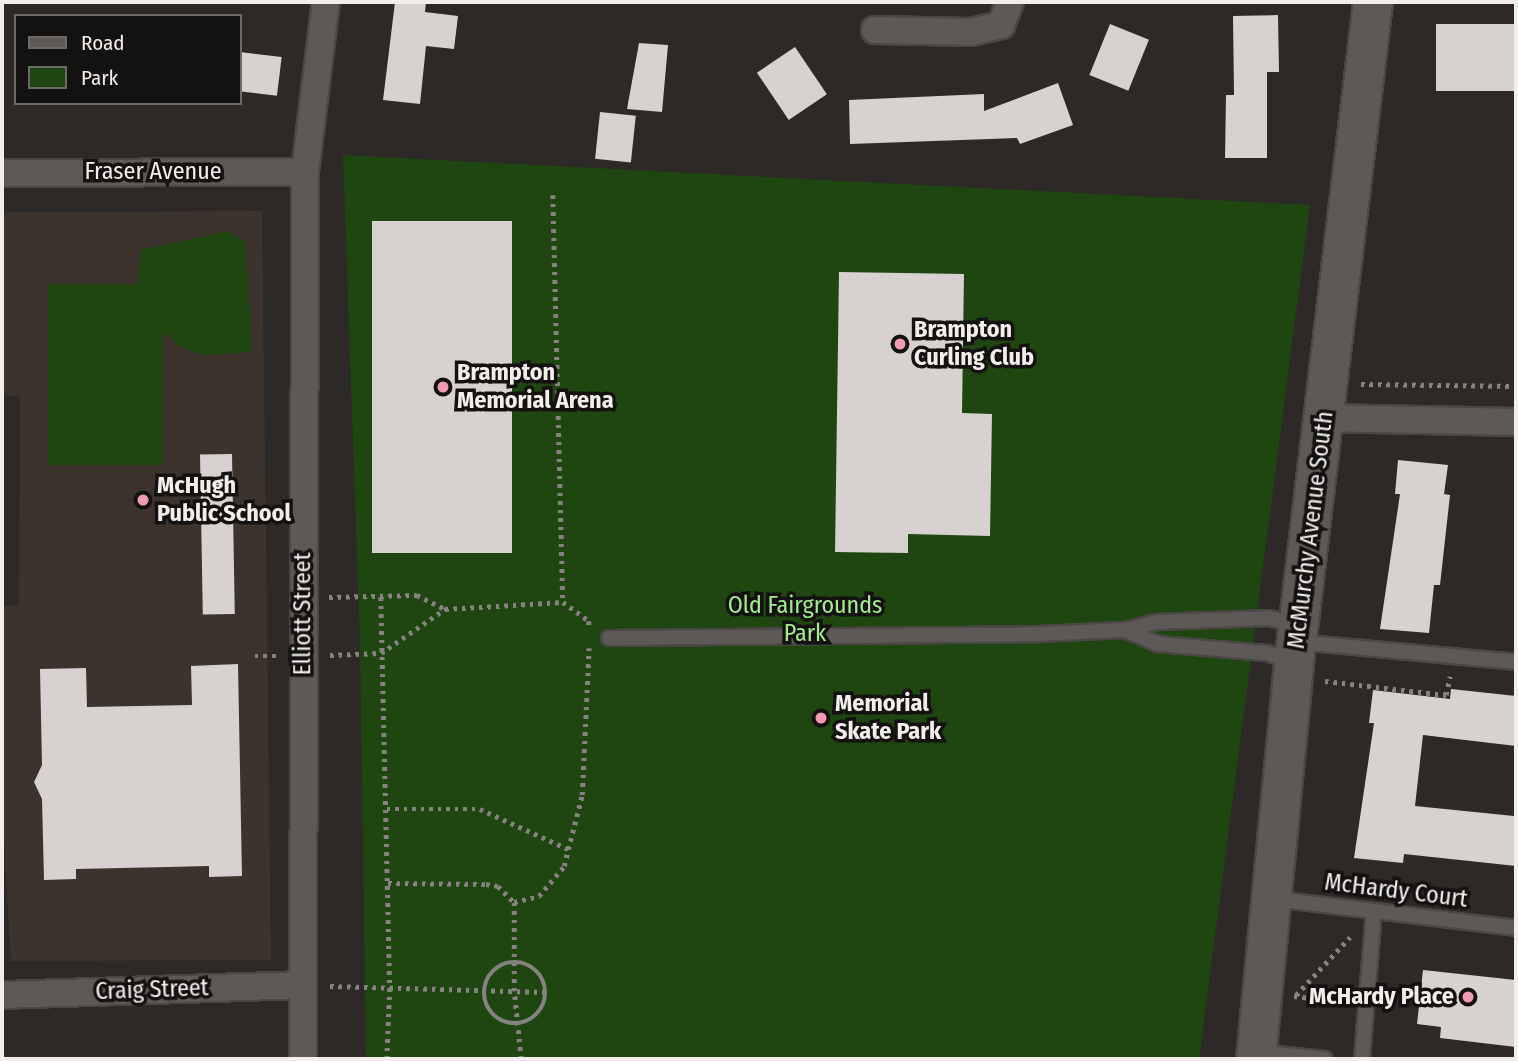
<!DOCTYPE html>
<html>
<head>
<meta charset="utf-8">
<style>
	body { margin:0 }
	#map { position:relative; width:1518px; height:1061px; overflow:hidden; background:#2d2927; font-family:"Fira Sans Condensed",sans-serif }
	div>[style] { position:absolute }
	.built>* { inset:0; background:#3c332d }
	.green>* { inset:0; background:#1f4611 }
	.building>* { inset:0; background:#d7d2cf; transform-origin:0 0 }
	.path>* { height:4.5px; margin-top:-2.25px; transform-origin:0; background:repeating-linear-gradient(90deg,#858280 0 3.5px,transparent 0 8.5px) }
	.path>.ring { margin:-2.25px; padding:0; box-sizing:content-box; background:none; border:4.5px solid #858280; border-radius:50% }
	.roads { filter:drop-shadow(2px 0 #4a4745) drop-shadow(-2px 0 #4a4745) drop-shadow(0 2px #4a4745) drop-shadow(0 -2px #4a4745) }
	.lane>* { height:14px; margin:-7px; padding:0 7px; transform-origin:7px; border-radius:7px; background:#5d5956 }
	.street>* { height:26px; margin:-13px; padding:0 13px; transform-origin:13px; border-radius:13px; background:#5d5956 }
	.secondary>* { height:38px; margin:-19px; padding:0 19px; transform-origin:19px; border-radius:19px; background:#5d5956 }
	.dots>* { width:19px; height:19px; translate:-50% -50%; box-sizing:border-box; border:4px solid #141211; border-radius:50% }
	span { translate:-50% -50%; white-space:nowrap; text-align:center; line-height:1.15; -webkit-text-stroke:7px #141211; paint-order:stroke }
	.street-label { font-size:24px; color:#f1eeec }
	.poi-label { font-size:24px; color:#f1eeec; font-weight:700 }
	.left { translate:0 -50%; text-align:left }
	.right { translate:-100% -50%; text-align:right }
	.park-label { font-size:24px; color:#a3eb8c }
	.frame { position:absolute; inset:0; border:4px solid #f1eeec; pointer-events:none }
	.legend { position:absolute; left:14px; top:14px; width:228px; height:91px; box-sizing:border-box; background:#141211; border:2px solid #6c6a69; margin:0; padding:9px 12px; list-style:none; font-size:21px; color:#f1eeec }
	.legend li { display:flex; align-items:center; gap:14px; height:35px }
	.legend b { width:35px; border:2px solid #6c6a69 }
</style>
</head>
<body>
<div id="map">
	<div class="built">
		<i style="clip-path:polygon(262px 211px,271px 960px,11px 961px,2px 812px,2px 606px,19px 605px,20px 396px,2px 395px,2px 212px)"></i>
	</div>
	<div class="green">
		<i style="clip-path:polygon(343px 155px,1310px 205px,1199px 1059px,366px 1059px,360px 643px)"></i>
		<i style="clip-path:polygon(228px 231px,245px 242px,252px 352px,202px 355px,180px 346px,163px 332px,163px 465px,48px 465px,48px 284px,138px 284px,141px 250px)"></i>
	</div>
	<div class="building">
		<i style="clip-path:polygon(395px 2px,426px 2px,425px 12px,458px 16px,454px 49px,426px 46px,420px 104px,383px 100px)"></i>
		<i style="clip-path:polygon(1278px 15px,1279px 72px,1267px 72px,1267px 158px,1225px 158px,1226px 95px,1234px 95px,1233px 16px)"></i>
		<i style="left:1110px;top:24px;width:42px;height:55px;rotate:22deg"></i>
		<i style="left:1516px;top:24px;width:67px;height:80px;rotate:90deg"></i>
		<i style="clip-path:polygon(639px 43px,668px 45px,662px 112px,627px 109px)"></i>
		<i style="left:795px;top:47px;width:57px;height:46px;rotate:56deg"></i>
		<i style="left:240px;top:52px;width:42px;height:39px;rotate:7deg"></i>
		<i style="clip-path:polygon(1058px 83px,1073px 125px,1020px 144px,1017px 138px,850px 144px,849px 100px,984px 94px,984px 111px)"></i>
		<i style="left:600px;top:112px;width:36px;height:47px;rotate:6deg"></i>
		<i style="left:372px;top:221px;width:140px;height:332px"></i>
		<i style="clip-path:polygon(839px 272px,964px 274px,962px 413px,992px 414px,990px 536px,908px 534px,908px 553px,835px 552px)"></i>
		<i style="left:232px;top:454px;width:160px;height:32px;rotate:89deg"></i>
		<i style="clip-path:polygon(1398px 460px,1448px 465px,1444px 494px,1450px 495px,1440px 585px,1434px 585px,1429px 633px,1380px 629px,1400px 494px,1395px 494px)"></i>
		<i style="clip-path:polygon(238px 664px,242px 876px,209px 877px,209px 866px,168px 867px,76px 869px,76px 879px,44px 880px,42px 799px,34px 782px,42px 765px,40px 669px,86px 668px,87px 707px,192px 705px,191px 666px)"></i>
		<i style="clip-path:polygon(1451px 689px,1516px 696px,1516px 746px,1423px 735px,1415px 806px,1514px 816px,1516px 866px,1404px 854px,1403px 863px,1354px 858px,1374px 723px,1369px 723px,1373px 690px,1450px 699px)"></i>
		<i style="clip-path:polygon(1423px 970px,1516px 980px,1516px 1047px,1440px 1038px,1441px 1027px,1417px 1024px)"></i>
	</div>
	<div class="path">
		<i style="left:553px;top:195px;width:407px;rotate:88.6deg"></i>
		<i style="left:563px;top:602px;width:32px;rotate:36deg"></i>
		<i style="left:589px;top:621px;width:8px;rotate:90deg"></i>
		<i style="left:1361px;top:384px;width:155px;rotate:0.7deg"></i>
		<i style="left:329px;top:597px;width:88px;rotate:-1.3deg"></i>
		<i style="left:417px;top:595px;width:31px;rotate:27deg"></i>
		<i style="left:381px;top:597px;width:391px;rotate:88.7deg"></i>
		<i style="left:390px;top:988px;width:71px;rotate:92.4deg"></i>
		<i style="left:330px;top:655px;width:51px;rotate:-2.2deg"></i>
		<i style="left:381px;top:653px;width:78px;rotate:-34.5deg"></i>
		<i style="left:445px;top:609px;width:118px;rotate:-3.4deg"></i>
		<i style="left:255px;top:656px;width:24px"></i>
		<i style="left:1325px;top:681px;width:122px;rotate:6.6deg"></i>
		<i style="left:1446px;top:695px;width:19px;rotate:-78deg"></i>
		<i style="left:387px;top:809px;width:93px"></i>
		<i style="left:480px;top:809px;width:97px;rotate:24.4deg"></i>
		<i style="left:388px;top:883px;width:98px;rotate:0.6deg"></i>
		<i style="left:486px;top:884px;width:12px;rotate:9deg"></i>
		<i style="left:498px;top:886px;width:23px;rotate:45deg"></i>
		<i class="ring" style="left:484px;top:962px;width:57.5px;height:57.5px"></i>
		<i style="left:330px;top:986px;width:216px;rotate:1.6deg"></i>
		<i style="left:1296px;top:995px;width:79px;rotate:-47deg"></i>
		<i style="left:1294px;top:996px;width:54px;rotate:6.3deg"></i>
		<i style="left:521px;top:1059px;width:68px;rotate:-95.9deg"></i>
		<i style="left:514px;top:991px;width:89px;rotate:-90deg"></i>
		<i style="left:514px;top:902px;width:26px;rotate:-13deg"></i>
		<i style="left:539px;top:896px;width:39px;rotate:-50deg"></i>
		<i style="left:564px;top:866px;width:73px;rotate:-75.8deg"></i>
		<i style="left:582px;top:795px;width:147px;rotate:-87.3deg"></i>
	</div>
	<div class="roads">
		<div class="lane">
			<i style="left:1125px;top:630px;width:36px;rotate:23deg"></i>
			<i style="left:1158px;top:644px;width:109px;rotate:4.7deg"></i>
			<i style="left:1267px;top:653px;width:28px;rotate:19deg"></i>
			<i style="left:609px;top:638px;width:430px;rotate:-0.5deg"></i>
			<i style="left:1039px;top:634px;width:86px;rotate:-2.7deg"></i>
			<i style="left:1125px;top:630px;width:32px;rotate:-14deg"></i>
			<i style="left:1156px;top:622px;width:113px;rotate:-2deg"></i>
			<i style="left:1269px;top:618px;width:30px;rotate:14deg"></i>
			<i style="left:1298px;top:642px;width:219px;rotate:5.2deg"></i>
			<i style="left:1274px;top:899px;width:244px;rotate:6.8deg"></i>
			<i style="left:1258px;top:1052px;width:67px;rotate:6deg"></i>
			<i style="left:1362px;top:1059px;width:148px;rotate:-85.4deg"></i>
		</div>
		<div class="street">
			<i style="left:875px;top:30px;width:96px;rotate:1.2deg"></i>
			<i style="left:971px;top:32px;width:31px;rotate:-13deg"></i>
			<i style="left:1001px;top:25px;width:25px;rotate:-69deg"></i>
			<i style="left:2px;top:173px;width:303px;rotate:-0.2deg"></i>
			<i style="left:1325px;top:418px;width:191px;rotate:1.2deg"></i>
			<i style="left:2px;top:995px;width:300px;rotate:-1.9deg"></i>
			<i style="left:303px;top:1059px;width:887px;rotate:-89.87deg"></i>
			<i style="left:305px;top:172px;width:171px;rotate:-83deg"></i>
		</div>
		<div class="secondary">
			<i style="left:1256px;top:1059px;width:398px;rotate:-84.5deg"></i>
			<i style="left:1294px;top:663px;width:666px;rotate:-83.18deg"></i>
		</div>
	</div>
	<div class="dots">
		<i style="left:900px;top:344px;background:#f19ab2"></i>
		<i style="left:443px;top:387px;background:#f19ab2"></i>
		<i style="left:143px;top:500px;background:#f19ab2"></i>
		<i style="left:821px;top:718px;background:#f19ab2"></i>
		<i style="left:1468px;top:997px;background:#f19ab2"></i>
	</div>
	<div class="street-label">
		<span style="left:153px;top:172px">Fraser Avenue</span>
		<span style="left:1311px;top:530px;rotate:-83deg">McMurchy Avenue South</span>
		<span style="left:303px;top:614px;rotate:-90deg">Elliott Street</span>
		<span style="left:1396px;top:891px;rotate:7deg">McHardy Court</span>
		<span style="left:152px;top:990px;rotate:-2deg">Craig Street</span>
	</div>
	<div class="poi-label">
		<span class="left" style="left:914px;top:344px">Brampton<br>Curling Club</span>
		<span class="left" style="left:457px;top:387px">Brampton<br>Memorial Arena</span>
		<span class="left" style="left:157px;top:500px">McHugh<br>Public School</span>
		<span class="left" style="left:835px;top:718px">Memorial<br>Skate Park</span>
		<span class="right" style="left:1454px;top:997px">McHardy Place</span>
	</div>
	<div class="park-label">
		<span style="left:805px;top:620px">Old Fairgrounds<br>Park</span>
	</div>
	<div class="frame"></div>
	<ul class="legend">
	<li><b style="height:9px;background:#5d5956"></b>Road</li>
	<li><b style="height:19px;background:#1f4611"></b>Park</li>
	</ul>
</div>
</body>
</html>
